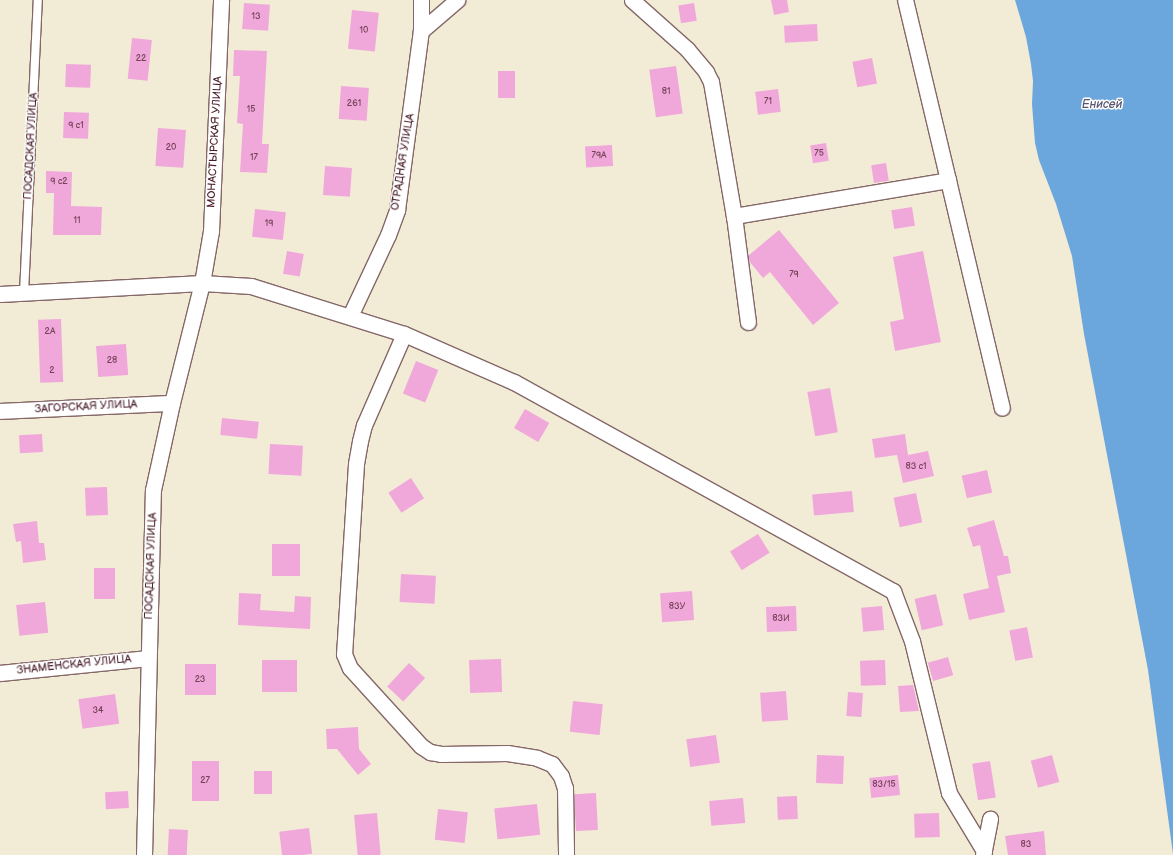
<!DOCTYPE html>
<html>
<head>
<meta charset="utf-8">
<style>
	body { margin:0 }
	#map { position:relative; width:1173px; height:855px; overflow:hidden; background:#f2ecd7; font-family:"Balsamiq Sans",sans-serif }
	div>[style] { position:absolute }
	.water>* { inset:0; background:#6ba6dc }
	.building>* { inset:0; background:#f0a8da; transform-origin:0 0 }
	.roads { filter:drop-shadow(1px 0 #856767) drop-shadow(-1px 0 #856767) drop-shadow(0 1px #856767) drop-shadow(0 -1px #856767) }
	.lane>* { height:8px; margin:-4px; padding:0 4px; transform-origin:4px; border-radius:4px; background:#fff }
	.street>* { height:15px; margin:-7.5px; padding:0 7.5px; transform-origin:7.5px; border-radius:7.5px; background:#fff }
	span { translate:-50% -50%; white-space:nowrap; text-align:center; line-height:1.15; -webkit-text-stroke:3px #fff; paint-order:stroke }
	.number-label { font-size:9px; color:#744157 }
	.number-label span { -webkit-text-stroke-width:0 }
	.street-label { font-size:11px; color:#4a1f2b }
	.water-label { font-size:12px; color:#575572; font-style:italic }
</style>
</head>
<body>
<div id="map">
	<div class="water">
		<i style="clip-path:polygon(1015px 0,1173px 0,1173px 854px,1148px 670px,1084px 334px,1072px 256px,1056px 204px,1039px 160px,1035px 143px,1032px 104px,1033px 81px,1031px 64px,1026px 37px)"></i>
	</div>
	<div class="building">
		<i style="clip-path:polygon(771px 0,787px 0,789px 12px,774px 15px)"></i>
		<i style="left:244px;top:3px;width:26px;height:26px;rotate:4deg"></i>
		<i style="left:694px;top:3px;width:18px;height:16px;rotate:81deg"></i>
		<i style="left:352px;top:10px;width:27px;height:39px;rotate:6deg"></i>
		<i style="left:817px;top:24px;width:17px;height:33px;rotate:87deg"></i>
		<i style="left:132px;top:38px;width:20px;height:41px;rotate:6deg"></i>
		<i style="clip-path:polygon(234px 50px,267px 51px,262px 144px,269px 144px,267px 173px,240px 172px,243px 124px,237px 123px,240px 76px,233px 76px)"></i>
		<i style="left:872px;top:58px;width:26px;height:20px;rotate:79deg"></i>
		<i style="left:66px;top:64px;width:25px;height:23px;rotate:2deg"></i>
		<i style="left:676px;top:66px;width:48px;height:27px;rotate:82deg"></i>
		<i style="left:498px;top:71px;width:17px;height:27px"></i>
		<i style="left:341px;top:86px;width:28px;height:33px;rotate:4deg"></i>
		<i style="left:778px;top:89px;width:23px;height:23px;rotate:83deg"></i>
		<i style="left:64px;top:112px;width:25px;height:26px;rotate:2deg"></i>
		<i style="left:158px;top:128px;width:28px;height:38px;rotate:4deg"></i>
		<i style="left:826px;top:143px;width:18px;height:16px;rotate:81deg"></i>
		<i style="left:612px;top:145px;width:21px;height:27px;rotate:87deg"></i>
		<i style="left:886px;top:163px;width:18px;height:15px;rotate:81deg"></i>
		<i style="left:325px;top:166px;width:27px;height:29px;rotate:4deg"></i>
		<i style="clip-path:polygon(46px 171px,72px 172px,71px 206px,102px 207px,101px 235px,53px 235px,54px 193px,46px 193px)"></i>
		<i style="left:912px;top:207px;width:19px;height:21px;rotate:81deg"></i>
		<i style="left:255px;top:209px;width:31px;height:28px;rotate:6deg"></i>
		<i style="clip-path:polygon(779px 230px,839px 303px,813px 325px,770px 272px,763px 278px,749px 261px,748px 256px)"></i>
		<i style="left:287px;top:251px;width:17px;height:23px;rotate:10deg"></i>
		<i style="clip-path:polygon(923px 251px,941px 342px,895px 351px,890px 322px,904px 319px,893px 257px)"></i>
		<i style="left:61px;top:319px;width:63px;height:23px;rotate:88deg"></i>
		<i style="left:126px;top:344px;width:31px;height:30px;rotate:86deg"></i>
		<i style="left:416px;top:361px;width:24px;height:35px;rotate:22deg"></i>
		<i style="left:830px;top:388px;width:45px;height:23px;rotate:80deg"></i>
		<i style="left:525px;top:409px;width:28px;height:22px;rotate:30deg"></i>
		<i style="left:222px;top:418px;width:37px;height:17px;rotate:6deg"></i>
		<i style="left:42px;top:434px;width:18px;height:23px;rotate:87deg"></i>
		<i style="clip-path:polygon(905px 434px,908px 455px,928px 451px,934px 476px,903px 483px,897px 455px,875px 458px,872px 439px)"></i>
		<i style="left:270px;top:444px;width:33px;height:30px;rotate:3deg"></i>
		<i style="left:987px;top:470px;width:23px;height:26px;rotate:77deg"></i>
		<i style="left:411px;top:478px;width:24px;height:27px;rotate:57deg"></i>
		<i style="left:107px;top:487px;width:28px;height:22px;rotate:88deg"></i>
		<i style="left:852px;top:491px;width:21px;height:40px;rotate:85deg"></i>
		<i style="left:916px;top:493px;width:30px;height:23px;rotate:78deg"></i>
		<i style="clip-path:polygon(994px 520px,1004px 556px,1008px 556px,1011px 573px,997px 576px,1005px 612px,969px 620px,963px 594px,989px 588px,980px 545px,973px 547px,967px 528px)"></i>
		<i style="clip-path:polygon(37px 521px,39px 543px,44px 543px,46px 560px,23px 563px,21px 541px,16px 542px,13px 524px)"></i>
		<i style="left:758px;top:534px;width:22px;height:33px;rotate:58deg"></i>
		<i style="left:272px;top:544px;width:28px;height:32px"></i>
		<i style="left:94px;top:568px;width:21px;height:31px"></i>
		<i style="left:401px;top:574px;width:35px;height:28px;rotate:3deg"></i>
		<i style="left:692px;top:591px;width:29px;height:32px;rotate:86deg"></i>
		<i style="clip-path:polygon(239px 593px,261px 594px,260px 610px,294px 612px,295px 596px,311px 597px,310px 629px,238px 625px)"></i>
		<i style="left:936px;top:594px;width:32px;height:22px;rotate:77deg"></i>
		<i style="left:45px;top:602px;width:31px;height:29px;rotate:84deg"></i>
		<i style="left:796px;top:606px;width:25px;height:30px;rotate:88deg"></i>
		<i style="left:882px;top:606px;width:24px;height:21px;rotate:85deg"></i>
		<i style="left:1027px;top:627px;width:31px;height:18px;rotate:79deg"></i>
		<i style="left:948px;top:657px;width:19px;height:21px;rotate:74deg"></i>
		<i style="left:501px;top:659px;width:33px;height:32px;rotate:88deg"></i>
		<i style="left:262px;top:660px;width:35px;height:32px"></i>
		<i style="left:885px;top:660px;width:25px;height:25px;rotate:88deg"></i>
		<i style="left:409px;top:663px;width:22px;height:32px;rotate:43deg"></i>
		<i style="left:185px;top:664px;width:31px;height:31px"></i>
		<i style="clip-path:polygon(913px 685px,919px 711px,900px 712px,898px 686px)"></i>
		<i style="left:786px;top:691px;width:29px;height:26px;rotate:86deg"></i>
		<i style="left:848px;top:692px;width:15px;height:24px;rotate:4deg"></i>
		<i style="left:115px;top:694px;width:30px;height:37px;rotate:82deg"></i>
		<i style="left:573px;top:701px;width:30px;height:31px;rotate:6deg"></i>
		<i style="clip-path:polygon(358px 727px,359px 749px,371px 764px,358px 775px,337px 749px,327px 749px,326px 729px)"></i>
		<i style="left:716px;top:735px;width:28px;height:30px;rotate:82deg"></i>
		<i style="left:817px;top:755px;width:27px;height:28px;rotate:2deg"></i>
		<i style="left:1052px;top:755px;width:28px;height:22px;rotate:75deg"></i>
		<i style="left:192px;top:761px;width:27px;height:40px"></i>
		<i style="left:990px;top:761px;width:37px;height:18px;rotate:81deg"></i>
		<i style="left:254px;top:771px;width:18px;height:23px"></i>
		<i style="left:898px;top:775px;width:20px;height:29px;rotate:84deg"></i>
		<i style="left:128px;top:791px;width:17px;height:23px;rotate:87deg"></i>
		<i style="left:596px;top:793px;width:37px;height:22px;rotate:87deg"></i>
		<i style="left:797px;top:796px;width:23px;height:20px;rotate:88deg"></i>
		<i style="left:743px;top:798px;width:25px;height:34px;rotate:85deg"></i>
		<i style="left:537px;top:804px;width:31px;height:43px;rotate:84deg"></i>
		<i style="left:438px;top:809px;width:30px;height:31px;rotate:6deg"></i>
		<i style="left:377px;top:813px;width:42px;height:23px;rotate:85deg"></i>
		<i style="left:939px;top:813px;width:24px;height:25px;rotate:88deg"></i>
		<i style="left:309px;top:828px;width:26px;height:30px;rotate:83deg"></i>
		<i style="left:169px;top:829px;width:19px;height:26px;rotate:3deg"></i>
		<i style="clip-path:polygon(1044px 831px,1046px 855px,1008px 855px,1005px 836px)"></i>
	</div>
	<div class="roads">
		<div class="lane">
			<i style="left:24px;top:293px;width:293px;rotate:-87.3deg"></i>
		</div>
		<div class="street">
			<i style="left:632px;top:0;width:74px;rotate:41.7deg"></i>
			<i style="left:687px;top:49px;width:30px;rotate:50deg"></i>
			<i style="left:706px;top:72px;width:11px;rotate:63deg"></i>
			<i style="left:711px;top:82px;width:136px;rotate:80.3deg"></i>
			<i style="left:734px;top:216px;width:217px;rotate:-9.5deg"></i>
			<i style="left:948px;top:180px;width:185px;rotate:-103.4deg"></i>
			<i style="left:421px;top:31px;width:48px;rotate:-40.7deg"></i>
			<i style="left:948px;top:180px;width:234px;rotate:76.7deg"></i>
			<i style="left:734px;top:216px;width:107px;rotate:82.5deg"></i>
			<i style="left:0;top:294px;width:202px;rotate:-3.1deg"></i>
			<i style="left:202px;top:283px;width:49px;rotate:3.5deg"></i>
			<i style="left:251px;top:286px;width:160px;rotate:17.4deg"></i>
			<i style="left:404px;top:334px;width:99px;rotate:113.7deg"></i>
			<i style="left:364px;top:425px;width:16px;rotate:104deg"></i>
			<i style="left:360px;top:441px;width:23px;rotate:100deg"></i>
			<i style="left:356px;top:464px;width:190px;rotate:93.6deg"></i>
			<i style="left:344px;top:654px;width:15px;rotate:67deg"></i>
			<i style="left:350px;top:668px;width:105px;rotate:47.7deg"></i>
			<i style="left:421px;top:746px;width:11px;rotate:34deg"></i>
			<i style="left:430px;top:752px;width:11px;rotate:10deg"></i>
			<i style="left:441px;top:754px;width:66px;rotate:-0.9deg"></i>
			<i style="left:507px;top:753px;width:30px;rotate:9deg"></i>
			<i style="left:537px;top:758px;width:16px;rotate:22deg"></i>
			<i style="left:552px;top:764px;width:15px;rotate:53deg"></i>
			<i style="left:561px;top:776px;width:13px;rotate:72deg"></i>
			<i style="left:565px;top:788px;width:67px;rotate:89.1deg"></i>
			<i style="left:350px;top:316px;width:89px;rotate:-64.9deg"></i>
			<i style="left:388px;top:235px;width:27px;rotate:-70deg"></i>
			<i style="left:397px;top:210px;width:181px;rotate:-82.4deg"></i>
			<i style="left:421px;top:31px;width:31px;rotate:-90deg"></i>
			<i style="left:404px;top:334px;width:120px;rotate:23.6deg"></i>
			<i style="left:514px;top:382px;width:433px;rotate:28.9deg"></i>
			<i style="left:893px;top:591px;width:53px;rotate:69.2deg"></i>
			<i style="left:912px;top:641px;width:156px;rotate:76.3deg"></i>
			<i style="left:949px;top:793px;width:68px;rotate:58.9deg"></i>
			<i style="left:0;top:411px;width:172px;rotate:-2.7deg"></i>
			<i style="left:0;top:673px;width:149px;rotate:-5.8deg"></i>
			<i style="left:144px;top:855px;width:365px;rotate:-88.6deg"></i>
			<i style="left:153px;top:490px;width:89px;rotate:-77.7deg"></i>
			<i style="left:172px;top:403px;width:124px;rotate:-76deg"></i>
			<i style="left:202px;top:283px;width:53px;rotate:-80.2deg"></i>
			<i style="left:211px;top:231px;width:231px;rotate:-87.5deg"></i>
			<i style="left:983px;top:855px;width:37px;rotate:-79deg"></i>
		</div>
	</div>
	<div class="number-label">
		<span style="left:256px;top:17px">13</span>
		<span style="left:364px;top:31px">10</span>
		<span style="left:141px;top:59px">22</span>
		<span style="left:666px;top:92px">81</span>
		<span style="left:768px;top:102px">71</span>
		<span style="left:354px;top:104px">261</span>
		<span style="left:251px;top:110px">15</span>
		<span style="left:76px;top:126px">9 с1</span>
		<span style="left:171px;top:148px">20</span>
		<span style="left:819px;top:154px">75</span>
		<span style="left:599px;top:156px">79А</span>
		<span style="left:254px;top:158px">17</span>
		<span style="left:59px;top:182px">9 с2</span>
		<span style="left:77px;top:221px">11</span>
		<span style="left:269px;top:224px">19</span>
		<span style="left:794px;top:275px">79</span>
		<span style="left:50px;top:332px">2А</span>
		<span style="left:112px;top:361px">28</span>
		<span style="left:52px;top:371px">2</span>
		<span style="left:916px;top:467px">83 с1</span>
		<span style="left:677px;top:607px">83У</span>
		<span style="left:781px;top:619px">83И</span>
		<span style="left:200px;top:680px">23</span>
		<span style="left:98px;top:711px">34</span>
		<span style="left:205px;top:781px">27</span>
		<span style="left:884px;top:785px">83/15</span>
		<span style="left:1026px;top:845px">83</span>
	</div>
	<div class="street-label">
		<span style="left:215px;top:142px;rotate:-87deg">МОНАСТЫРСКАЯ УЛИЦА</span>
		<span style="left:31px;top:146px;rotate:-87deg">ПОСАДСКАЯ УЛИЦА</span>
		<span style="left:403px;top:162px;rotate:-81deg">ОТРАДНАЯ УЛИЦА</span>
		<span style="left:86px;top:407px;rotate:-3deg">ЗАГОРСКАЯ УЛИЦА</span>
		<span style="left:151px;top:566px;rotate:-88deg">ПОСАДСКАЯ УЛИЦА</span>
		<span style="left:74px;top:665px;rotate:-6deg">ЗНАМЕНСКАЯ УЛИЦА</span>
	</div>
	<div class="water-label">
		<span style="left:1102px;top:105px">Енисей</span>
	</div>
</div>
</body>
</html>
